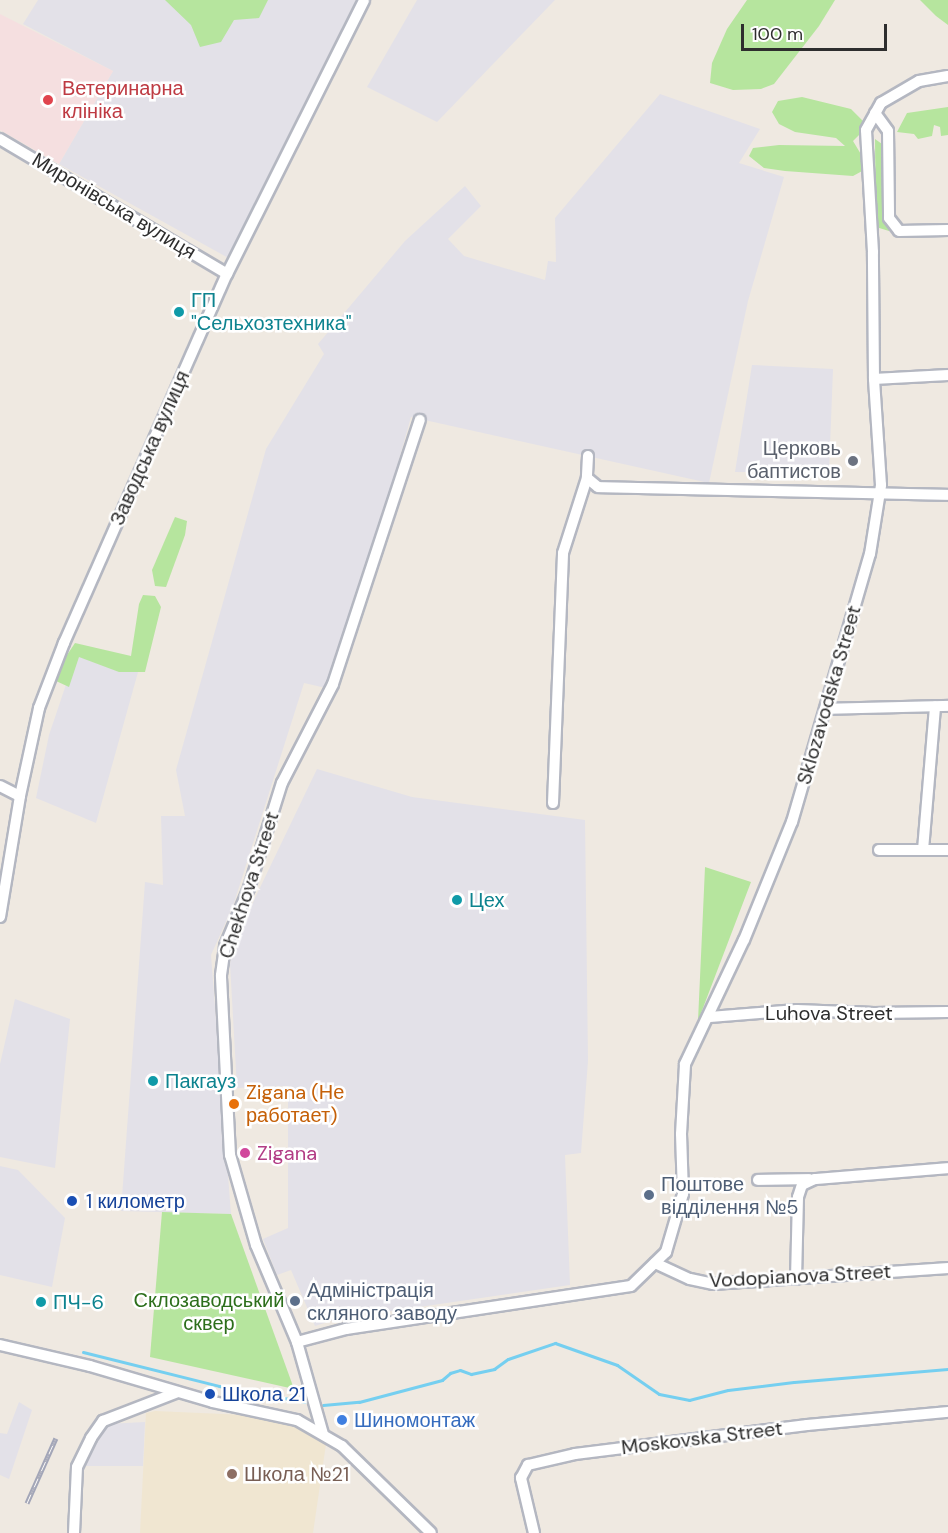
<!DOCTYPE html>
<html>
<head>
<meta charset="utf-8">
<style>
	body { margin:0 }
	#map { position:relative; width:948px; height:1533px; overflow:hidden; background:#efe9e1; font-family:"DM Sans",sans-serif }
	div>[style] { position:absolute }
	.industrial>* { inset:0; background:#e3e1e8 }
	.education>* { inset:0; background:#f0e6d1 }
	.medical>* { inset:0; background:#f5dfe0 }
	.green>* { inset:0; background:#b6e59e }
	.stream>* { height:3px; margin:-1.5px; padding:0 1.5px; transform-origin:1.5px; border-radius:1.5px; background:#75cff0 }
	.roads { filter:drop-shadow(2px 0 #b4b7c1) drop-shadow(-2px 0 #b4b7c1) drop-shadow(0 2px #b4b7c1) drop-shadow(0 -2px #b4b7c1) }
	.minor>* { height:10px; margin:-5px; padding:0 5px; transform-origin:5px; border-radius:5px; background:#fff }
	.rail>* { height:5px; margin-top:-2.5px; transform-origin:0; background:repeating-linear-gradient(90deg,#fff 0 9px,#a3a6b8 0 18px); box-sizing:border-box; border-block:2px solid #a3a6b8 }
	.dots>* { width:16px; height:16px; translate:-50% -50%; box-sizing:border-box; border:3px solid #fff; border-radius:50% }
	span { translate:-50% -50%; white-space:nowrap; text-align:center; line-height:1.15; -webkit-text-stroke:5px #fff; paint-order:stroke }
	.health-label { font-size:20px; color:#be3a42 }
	.left { translate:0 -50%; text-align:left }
	.street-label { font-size:20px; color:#2e2e2e }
	.culture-label { font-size:20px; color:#0d838f }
	.worship-label { font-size:20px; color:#5b616d }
	.right { translate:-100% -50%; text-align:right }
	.food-label { font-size:20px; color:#c56008 }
	.hotel-label { font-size:20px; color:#b23c85 }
	.service-label { font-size:20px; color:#4e5e75 }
	.transit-label { font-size:20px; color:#164399 }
	.park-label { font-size:20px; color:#2c6e1b }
	.shop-label { font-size:20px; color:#366cbe }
	.education-label { font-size:20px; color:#785e54 }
	.scale { position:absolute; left:741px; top:24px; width:146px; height:27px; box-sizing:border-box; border:3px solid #2e2e2e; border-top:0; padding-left:8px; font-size:18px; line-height:21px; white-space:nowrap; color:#2e2e2e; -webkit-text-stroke:4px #fff; paint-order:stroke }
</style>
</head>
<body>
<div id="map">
	<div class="industrial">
		<i style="clip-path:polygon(38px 0,356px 0,232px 260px,59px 164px,113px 71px,23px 24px)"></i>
		<i style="clip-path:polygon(417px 0,555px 0,437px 122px,367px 87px)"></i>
		<i style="clip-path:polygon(660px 94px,760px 129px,739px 163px,784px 177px,748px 301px,709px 483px,411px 417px,392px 484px,326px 688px,304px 683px,233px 906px,211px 955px,231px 1214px,121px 1211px,145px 882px,163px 885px,161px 816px,185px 816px,176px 770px,266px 449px,324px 354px,318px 344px,405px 241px,465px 186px,481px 206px,448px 239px,464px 256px,545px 280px,548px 261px,556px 262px,555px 218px)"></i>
		<i style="clip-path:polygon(752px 365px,833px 369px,829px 473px,735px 472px)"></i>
		<i style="clip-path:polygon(78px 649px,140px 665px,96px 823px,36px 798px,49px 735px)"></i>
		<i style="clip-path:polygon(317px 769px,412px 797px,585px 820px,588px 1061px,581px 1153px,565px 1155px,570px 1285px,337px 1319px,315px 1326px,291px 1270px,277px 1275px,263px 1239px,288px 1228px,288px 1086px,237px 1088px,230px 964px,233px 949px,255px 898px)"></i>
		<i style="clip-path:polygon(15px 999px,70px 1019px,55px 1168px,0 1157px,0 1064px)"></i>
		<i style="clip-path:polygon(0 1166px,18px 1170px,65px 1218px,52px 1287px,0 1275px)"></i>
		<i style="clip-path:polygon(19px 1402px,32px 1410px,9px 1479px,0 1475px,0 1433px,7px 1434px)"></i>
		<i style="clip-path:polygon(145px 1422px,143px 1466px,84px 1466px,106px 1424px)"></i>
	</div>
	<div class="education">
		<i style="clip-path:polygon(155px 1411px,246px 1415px,296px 1425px,326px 1444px,313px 1533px,140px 1533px,146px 1413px)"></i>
	</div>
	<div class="medical">
		<i style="clip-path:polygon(0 14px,113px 71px,59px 164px,0 130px)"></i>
	</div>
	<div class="green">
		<i style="clip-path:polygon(165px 0,268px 0,259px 18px,234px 20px,221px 42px,200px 47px,191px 25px)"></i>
		<i style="clip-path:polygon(747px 0,835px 0,819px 26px,774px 84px,761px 89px,733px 90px,710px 83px,712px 63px,727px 29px)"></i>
		<i style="clip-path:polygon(920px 0,948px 0,948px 25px,936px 16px)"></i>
		<i style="clip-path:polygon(802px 97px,851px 109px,863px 121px,863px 131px,853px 141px,862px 156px,864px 170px,853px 176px,785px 171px,764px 168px,749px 156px,753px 148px,779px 145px,845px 146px,836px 138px,795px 132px,779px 124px,772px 112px,778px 101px)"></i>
		<i style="clip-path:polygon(948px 107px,948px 135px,941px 136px,940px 127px,934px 125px,932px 136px,918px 139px,914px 134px,897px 132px,907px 113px)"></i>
		<i style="clip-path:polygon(875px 139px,889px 149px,889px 231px,876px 227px)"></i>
		<i style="clip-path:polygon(175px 517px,187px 521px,185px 535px,166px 587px,155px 586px,152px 570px)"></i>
		<i style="clip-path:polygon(143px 595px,155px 596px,161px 607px,145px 672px,119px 672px,79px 657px,69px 687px,56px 681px,63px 661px,75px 643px,131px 656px,139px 604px)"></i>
		<i style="clip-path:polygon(705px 867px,751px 882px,698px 1021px,702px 934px)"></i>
		<i style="clip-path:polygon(162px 1212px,231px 1214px,294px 1389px,150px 1357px)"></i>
	</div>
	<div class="stream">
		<i style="left:83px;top:1352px;width:140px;rotate:14deg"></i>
		<i style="left:219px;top:1386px;width:87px;rotate:10.5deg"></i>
		<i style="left:323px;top:1405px;width:36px;rotate:-5deg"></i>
		<i style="left:359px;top:1402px;width:86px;rotate:-14.8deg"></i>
		<i style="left:442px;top:1380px;width:11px;rotate:-41deg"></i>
		<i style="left:450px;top:1373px;width:10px;rotate:-17deg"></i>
		<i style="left:460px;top:1370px;width:12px;rotate:20deg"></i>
		<i style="left:471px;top:1374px;width:24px;rotate:-12deg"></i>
		<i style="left:494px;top:1369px;width:17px;rotate:-36deg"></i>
		<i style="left:508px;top:1359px;width:50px;rotate:-18.8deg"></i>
		<i style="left:555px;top:1343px;width:66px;rotate:19.5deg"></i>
		<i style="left:617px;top:1365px;width:51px;rotate:34.6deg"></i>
		<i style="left:659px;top:1394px;width:31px;rotate:11deg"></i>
		<i style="left:689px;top:1400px;width:40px;rotate:-14.4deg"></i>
		<i style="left:728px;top:1390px;width:66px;rotate:-6.9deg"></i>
		<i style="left:794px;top:1382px;width:155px;rotate:-4.8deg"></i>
	</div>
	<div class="roads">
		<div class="minor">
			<i style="left:875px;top:113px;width:22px;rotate:54deg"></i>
			<i style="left:888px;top:131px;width:87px;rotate:89.3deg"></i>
			<i style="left:889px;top:218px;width:16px;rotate:52deg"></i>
			<i style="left:899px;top:231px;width:49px;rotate:-1.2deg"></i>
			<i style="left:0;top:139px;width:264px;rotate:30.7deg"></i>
			<i style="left:874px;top:379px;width:74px;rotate:-3.1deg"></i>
			<i style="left:588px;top:456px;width:22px;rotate:93deg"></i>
			<i style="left:587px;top:478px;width:14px;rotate:39deg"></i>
			<i style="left:598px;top:487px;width:350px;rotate:1.3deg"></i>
			<i style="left:825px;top:709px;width:123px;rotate:-1.4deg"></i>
			<i style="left:0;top:786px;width:22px;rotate:27deg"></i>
			<i style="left:553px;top:803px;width:250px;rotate:-87.7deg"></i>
			<i style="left:563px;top:553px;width:79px;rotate:-72.3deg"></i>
			<i style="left:879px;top:850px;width:69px"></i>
			<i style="left:923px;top:850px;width:144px;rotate:-85.2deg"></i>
			<i style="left:0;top:917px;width:123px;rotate:-80.6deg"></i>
			<i style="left:20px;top:796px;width:90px;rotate:-77.8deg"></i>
			<i style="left:39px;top:708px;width:70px;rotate:-69deg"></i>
			<i style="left:64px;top:643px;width:403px;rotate:-66.2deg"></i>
			<i style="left:227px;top:274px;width:306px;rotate:-63.4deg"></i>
			<i style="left:710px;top:1017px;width:87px;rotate:-4.6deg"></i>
			<i style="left:797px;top:1010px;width:77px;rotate:2.2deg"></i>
			<i style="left:874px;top:1013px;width:74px;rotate:-0.8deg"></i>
			<i style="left:758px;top:1180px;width:51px;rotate:-1.1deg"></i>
			<i style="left:655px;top:1263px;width:38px;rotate:25deg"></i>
			<i style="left:690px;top:1279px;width:24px;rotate:12deg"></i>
			<i style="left:713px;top:1284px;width:236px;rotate:-3.9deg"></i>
			<i style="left:796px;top:1279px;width:82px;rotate:-88.6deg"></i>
			<i style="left:798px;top:1197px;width:13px;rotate:-72deg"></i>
			<i style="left:802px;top:1185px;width:14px;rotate:-25deg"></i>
			<i style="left:815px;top:1179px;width:133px;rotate:-4.7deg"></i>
			<i style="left:297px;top:1342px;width:51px;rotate:-14.9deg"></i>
			<i style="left:346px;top:1329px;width:288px;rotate:-8.6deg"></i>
			<i style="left:631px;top:1286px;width:49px;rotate:-44.2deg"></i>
			<i style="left:666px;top:1252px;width:60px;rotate:-73.7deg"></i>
			<i style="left:683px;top:1194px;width:60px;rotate:-91.9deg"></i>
			<i style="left:681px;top:1134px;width:70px;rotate:-86.7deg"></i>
			<i style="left:685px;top:1064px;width:137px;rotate:-64.6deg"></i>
			<i style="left:744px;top:940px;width:127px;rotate:-67.9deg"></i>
			<i style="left:792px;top:822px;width:279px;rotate:-73.8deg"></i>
			<i style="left:870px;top:554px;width:70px;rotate:-80.9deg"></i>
			<i style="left:881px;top:485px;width:106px;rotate:-93.8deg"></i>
			<i style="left:874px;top:379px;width:127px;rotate:-90.5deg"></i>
			<i style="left:873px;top:252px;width:122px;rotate:-93.3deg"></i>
			<i style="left:866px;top:130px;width:31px;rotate:-61deg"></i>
			<i style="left:881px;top:103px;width:44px;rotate:-30.1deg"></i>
			<i style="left:919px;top:81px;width:29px;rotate:-10deg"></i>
			<i style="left:0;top:1345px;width:92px;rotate:13.1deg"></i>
			<i style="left:90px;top:1366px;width:128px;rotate:16.3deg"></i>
			<i style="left:213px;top:1402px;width:86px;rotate:12.1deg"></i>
			<i style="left:297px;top:1420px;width:52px;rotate:30deg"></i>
			<i style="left:342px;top:1446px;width:124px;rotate:44.3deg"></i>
			<i style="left:323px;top:1434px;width:96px;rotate:-105.8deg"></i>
			<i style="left:297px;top:1342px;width:105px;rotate:-112.9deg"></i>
			<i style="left:256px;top:1245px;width:94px;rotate:-106.1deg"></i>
			<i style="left:230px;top:1155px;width:180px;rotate:-92.9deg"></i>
			<i style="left:221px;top:975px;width:29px;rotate:-82deg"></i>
			<i style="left:225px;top:946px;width:63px;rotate:-67.5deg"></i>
			<i style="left:249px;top:888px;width:110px;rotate:-72.6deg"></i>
			<i style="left:282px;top:783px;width:111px;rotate:-62.7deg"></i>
			<i style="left:333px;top:684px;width:278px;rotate:-71.8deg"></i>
			<i style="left:74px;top:1533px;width:66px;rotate:-87.4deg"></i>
			<i style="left:77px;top:1467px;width:32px;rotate:-64deg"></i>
			<i style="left:91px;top:1438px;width:21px;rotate:-55deg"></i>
			<i style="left:103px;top:1421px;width:80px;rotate:-21.1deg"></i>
			<i style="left:534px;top:1533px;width:57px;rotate:-103.3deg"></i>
			<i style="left:521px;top:1478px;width:15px;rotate:-62deg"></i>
			<i style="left:528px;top:1465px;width:48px;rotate:-13.2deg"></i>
			<i style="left:575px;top:1454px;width:234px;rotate:-7.1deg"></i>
			<i style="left:807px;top:1425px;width:142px;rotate:-5.3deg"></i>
		</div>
	</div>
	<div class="rail">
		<i style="left:27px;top:1503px;width:71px;rotate:-66deg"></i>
	</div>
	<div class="dots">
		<i style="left:48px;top:100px;background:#e0444e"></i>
		<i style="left:179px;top:312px;background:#0f9aa8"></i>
		<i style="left:853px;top:461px;background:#6b7280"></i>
		<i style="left:457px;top:900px;background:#0f9aa8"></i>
		<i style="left:153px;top:1081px;background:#0f9aa8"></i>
		<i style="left:234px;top:1104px;background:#e8710a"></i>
		<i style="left:245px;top:1153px;background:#d1479c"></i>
		<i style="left:649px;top:1195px;background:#5c6f8a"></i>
		<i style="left:72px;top:1201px;background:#1a4fb4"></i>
		<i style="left:295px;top:1301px;background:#5c6f8a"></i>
		<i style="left:41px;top:1302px;background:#0f9aa8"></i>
		<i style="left:210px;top:1394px;background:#1a4fb4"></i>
		<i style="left:342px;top:1420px;background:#3f7fe0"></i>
		<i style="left:232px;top:1474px;background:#8d6e63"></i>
	</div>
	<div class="health-label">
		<span class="left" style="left:62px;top:100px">Ветеринарна<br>клініка</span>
	</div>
	<div class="street-label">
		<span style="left:114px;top:206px;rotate:31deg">Миронівська вулиця</span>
		<span style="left:150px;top:448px;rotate:-66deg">Заводська вулиця</span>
		<span style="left:829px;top:695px;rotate:-74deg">Sklozavodska Street</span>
		<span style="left:249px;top:885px;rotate:-72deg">Chekhova Street</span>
		<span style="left:829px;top:1013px">Luhova Street</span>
		<span style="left:800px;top:1276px;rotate:-3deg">Vodopianova Street</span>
		<span style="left:702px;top:1438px;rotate:-7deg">Moskovska Street</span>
	</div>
	<div class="culture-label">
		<span class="left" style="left:191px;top:312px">ГП<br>"Сельхозтехника"</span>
		<span class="left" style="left:469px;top:900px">Цех</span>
		<span class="left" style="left:165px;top:1081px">Пакгауз</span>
		<span class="left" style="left:53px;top:1302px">ПЧ-6</span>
	</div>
	<div class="worship-label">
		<span class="right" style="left:841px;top:460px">Церковь<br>баптистов</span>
	</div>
	<div class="food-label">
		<span class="left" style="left:246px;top:1104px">Zigana (Не<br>работает)</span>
	</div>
	<div class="hotel-label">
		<span class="left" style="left:257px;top:1153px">Zigana</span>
	</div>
	<div class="service-label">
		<span class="left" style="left:661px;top:1196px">Поштове<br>відділення №5</span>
		<span class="left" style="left:307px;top:1302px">Адміністрація<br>скляного заводу</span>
	</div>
	<div class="transit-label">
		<span class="left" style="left:86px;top:1201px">1 километр</span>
		<span class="left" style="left:222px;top:1394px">Школа 21</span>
	</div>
	<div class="park-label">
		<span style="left:209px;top:1312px">Склозаводський<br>сквер</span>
	</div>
	<div class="shop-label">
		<span class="left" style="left:354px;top:1420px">Шиномонтаж</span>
	</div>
	<div class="education-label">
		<span class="left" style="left:244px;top:1474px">Школа №21</span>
	</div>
	<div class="scale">100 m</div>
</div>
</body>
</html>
